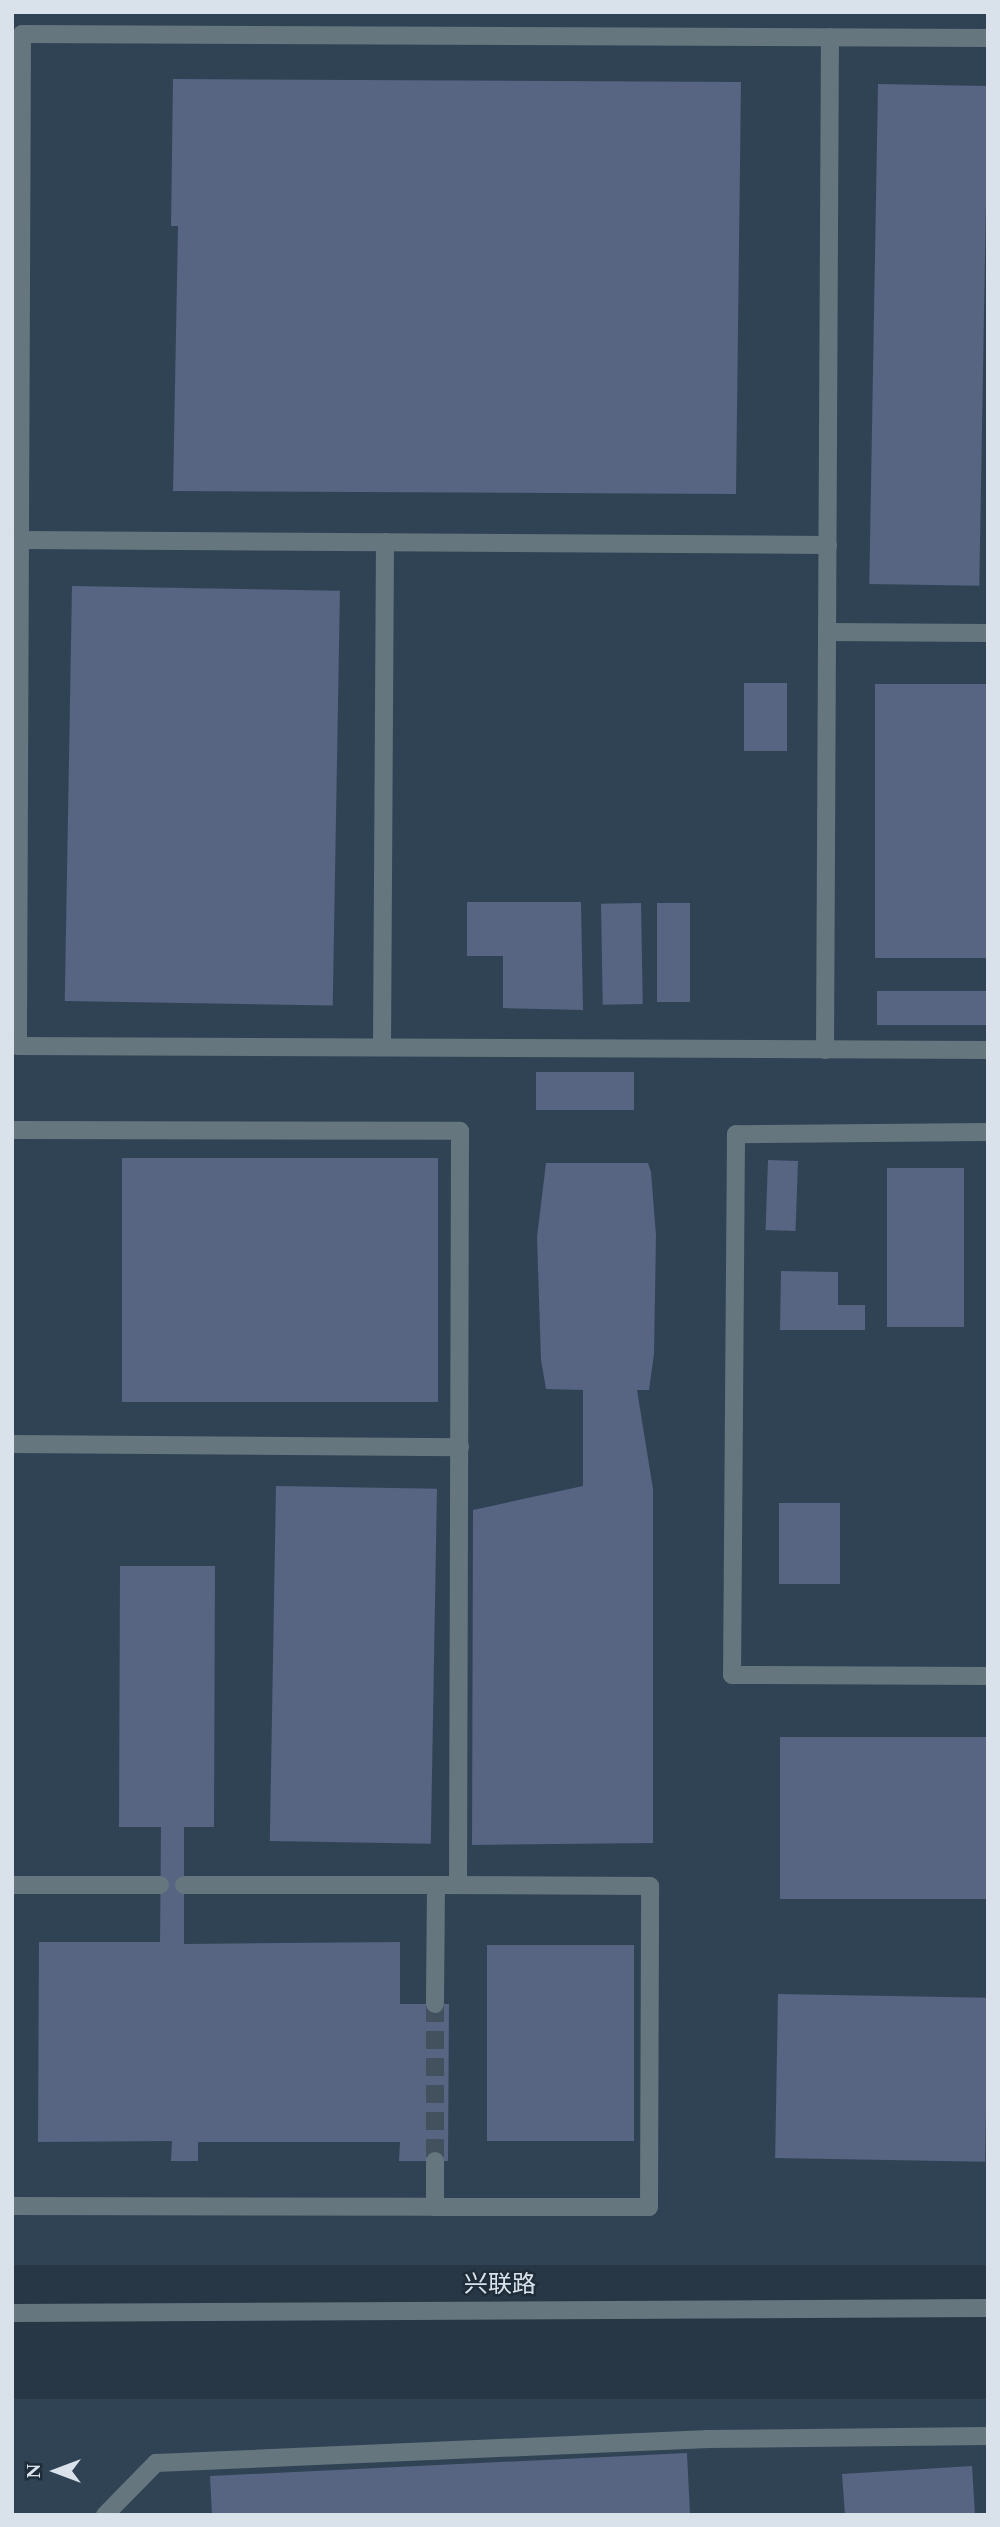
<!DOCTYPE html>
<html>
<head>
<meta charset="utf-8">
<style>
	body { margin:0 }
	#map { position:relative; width:1000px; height:2527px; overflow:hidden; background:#283745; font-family:Spectral,"Noto Sans SC",serif }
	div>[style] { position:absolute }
	.built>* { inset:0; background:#2f4355; transform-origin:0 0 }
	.building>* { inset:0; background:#576482; transform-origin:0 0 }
	.minor-tunnel>* { height:18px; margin-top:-9px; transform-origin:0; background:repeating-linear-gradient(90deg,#43515e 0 18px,transparent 0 27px) }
	.minor>* { height:18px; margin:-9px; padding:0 9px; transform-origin:9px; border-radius:9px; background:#66767e }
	span { translate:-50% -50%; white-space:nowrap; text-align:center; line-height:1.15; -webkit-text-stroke:5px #1f2d3a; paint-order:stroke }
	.street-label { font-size:24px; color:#d9e2eb }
	.frame { position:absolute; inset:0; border:14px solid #d9e2eb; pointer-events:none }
	.north { position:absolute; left:21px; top:2436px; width:70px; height:70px; -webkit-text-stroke:5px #1f2d3a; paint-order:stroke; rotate:270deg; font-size:19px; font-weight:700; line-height:28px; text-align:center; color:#d9e2eb }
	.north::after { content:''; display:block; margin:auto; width:24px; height:32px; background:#d9e2eb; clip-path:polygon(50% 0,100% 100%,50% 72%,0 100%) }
</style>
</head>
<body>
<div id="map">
	<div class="built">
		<i style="left:12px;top:12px;width:976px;height:2253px"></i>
		<i style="left:988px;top:2399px;width:116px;height:976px;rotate:90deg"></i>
	</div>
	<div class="building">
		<i style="clip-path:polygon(173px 79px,741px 82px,736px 494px,173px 491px,178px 226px,171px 226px)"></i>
		<i style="left:878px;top:84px;width:110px;height:500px;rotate:1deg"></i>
		<i style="left:72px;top:586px;width:268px;height:415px;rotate:1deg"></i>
		<i style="left:744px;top:683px;width:43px;height:68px"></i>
		<i style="left:875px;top:684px;width:113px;height:274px"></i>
		<i style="clip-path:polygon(467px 902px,581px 902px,583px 1010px,503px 1008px,503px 956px,467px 956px)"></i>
		<i style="left:641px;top:903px;width:101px;height:40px;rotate:89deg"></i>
		<i style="left:657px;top:903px;width:33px;height:99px"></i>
		<i style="left:877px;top:991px;width:111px;height:34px"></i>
		<i style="left:634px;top:1072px;width:38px;height:98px;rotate:90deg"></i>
		<i style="left:122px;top:1158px;width:316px;height:244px"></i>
		<i style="left:768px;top:1160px;width:30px;height:70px;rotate:2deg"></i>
		<i style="clip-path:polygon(546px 1163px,648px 1163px,651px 1172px,656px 1235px,654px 1354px,649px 1390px,637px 1390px,653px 1489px,653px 1843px,472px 1845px,473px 1510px,583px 1486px,583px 1390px,546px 1389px,541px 1360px,537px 1237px)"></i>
		<i style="left:887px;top:1168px;width:77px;height:159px"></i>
		<i style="clip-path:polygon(781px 1271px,838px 1272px,838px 1305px,865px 1305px,865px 1330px,780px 1330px)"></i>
		<i style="left:276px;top:1486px;width:161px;height:355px;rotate:1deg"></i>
		<i style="left:779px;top:1503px;width:61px;height:81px"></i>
		<i style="clip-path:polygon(120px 1566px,215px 1566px,214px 1827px,184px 1827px,184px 1944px,400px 1942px,400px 2004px,449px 2004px,448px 2161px,399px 2161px,400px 2142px,198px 2142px,198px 2161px,171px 2161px,172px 2141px,38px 2142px,39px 1942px,160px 1942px,161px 1827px,119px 1827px)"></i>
		<i style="left:780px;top:1737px;width:208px;height:162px"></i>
		<i style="left:487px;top:1945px;width:147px;height:196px"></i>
		<i style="left:778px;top:1994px;width:210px;height:164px;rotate:1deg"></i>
		<i style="clip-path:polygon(687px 2453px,690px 2515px,212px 2515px,210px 2476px)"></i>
		<i style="clip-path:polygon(972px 2466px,975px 2515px,845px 2515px,842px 2474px)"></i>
	</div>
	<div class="minor-tunnel">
		<i style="left:435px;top:2004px;width:157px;rotate:90deg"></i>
	</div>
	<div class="minor">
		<i style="left:988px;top:38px;width:966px;rotate:-179.76deg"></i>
		<i style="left:22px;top:34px;width:1012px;rotate:90.23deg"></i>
		<i style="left:18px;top:1046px;width:970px;rotate:0.24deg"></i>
		<i style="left:20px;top:540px;width:808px;rotate:0.35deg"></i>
		<i style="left:827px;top:632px;width:161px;rotate:0.4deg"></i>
		<i style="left:382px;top:1047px;width:505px;rotate:-89.66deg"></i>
		<i style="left:825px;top:1050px;width:1013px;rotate:-89.72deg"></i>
		<i style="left:12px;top:1130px;width:448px;rotate:0.1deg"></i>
		<i style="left:460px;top:1131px;width:754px;rotate:90.15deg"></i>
		<i style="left:988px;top:1132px;width:252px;rotate:179.5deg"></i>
		<i style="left:736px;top:1134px;width:541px;rotate:90.42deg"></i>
		<i style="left:732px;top:1675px;width:256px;rotate:0.2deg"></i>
		<i style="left:12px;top:1444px;width:448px;rotate:0.4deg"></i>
		<i style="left:12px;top:1885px;width:148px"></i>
		<i style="left:184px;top:1885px;width:252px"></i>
		<i style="left:436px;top:1885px;width:119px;rotate:90.5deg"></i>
		<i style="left:12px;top:2206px;width:423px;rotate:0.1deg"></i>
		<i style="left:435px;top:2207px;width:46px;rotate:-90deg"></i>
		<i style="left:435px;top:2207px;width:214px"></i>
		<i style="left:649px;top:2207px;width:321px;rotate:-89.8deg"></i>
		<i style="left:650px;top:1886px;width:214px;rotate:-179.7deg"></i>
		<i style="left:12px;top:2313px;width:976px;rotate:-0.29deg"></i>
		<i style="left:105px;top:2515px;width:73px;rotate:-45.6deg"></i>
		<i style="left:156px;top:2463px;width:553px;rotate:-2.49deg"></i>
		<i style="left:708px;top:2439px;width:280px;rotate:-0.6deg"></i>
	</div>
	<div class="street-label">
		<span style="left:500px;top:2286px">兴联路</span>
	</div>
	<div class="frame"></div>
	<div class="north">N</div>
</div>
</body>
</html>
